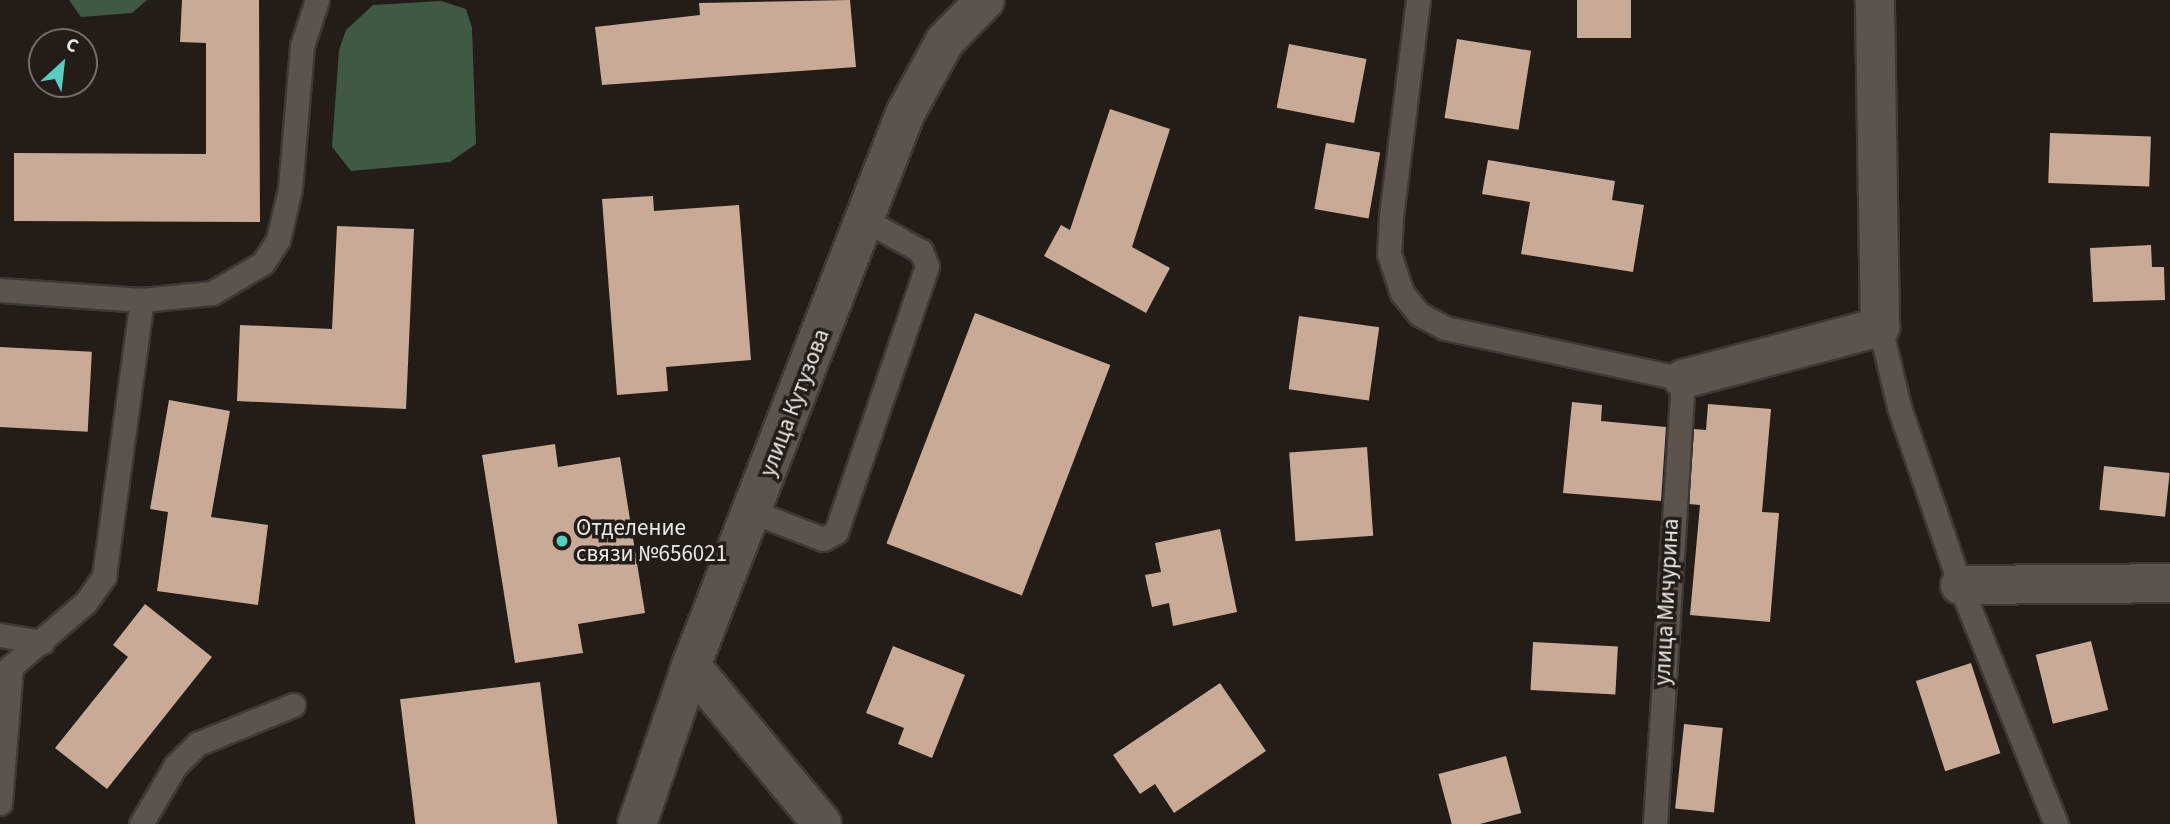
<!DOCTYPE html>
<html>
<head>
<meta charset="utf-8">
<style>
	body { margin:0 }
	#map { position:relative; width:2170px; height:824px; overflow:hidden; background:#231c17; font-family:"Source Sans 3",sans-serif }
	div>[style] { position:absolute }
	.forest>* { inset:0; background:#405944 }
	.building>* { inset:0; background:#c8aa96; transform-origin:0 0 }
	.roads { filter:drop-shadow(2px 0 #3e3835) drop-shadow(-2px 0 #3e3835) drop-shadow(0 2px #3e3835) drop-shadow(0 -2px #3e3835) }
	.lane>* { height:23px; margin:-11.5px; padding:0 11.5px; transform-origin:11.5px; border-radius:11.5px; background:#5c534d }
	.street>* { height:38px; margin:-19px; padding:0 19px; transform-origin:19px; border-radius:19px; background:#5c534d }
	.dots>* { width:19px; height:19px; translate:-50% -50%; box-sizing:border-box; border:4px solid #231c17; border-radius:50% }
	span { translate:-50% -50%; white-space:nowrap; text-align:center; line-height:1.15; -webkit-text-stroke:7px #231c17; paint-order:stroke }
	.street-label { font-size:23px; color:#ede8e4 }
	.poi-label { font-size:23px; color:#ede8e4 }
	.left { translate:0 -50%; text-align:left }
	.north { position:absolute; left:28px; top:28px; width:70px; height:70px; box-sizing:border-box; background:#231c17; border:2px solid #746e69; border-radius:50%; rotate:27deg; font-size:19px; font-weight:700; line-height:28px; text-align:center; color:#ede8e4 }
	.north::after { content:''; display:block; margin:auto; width:24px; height:32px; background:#58cec1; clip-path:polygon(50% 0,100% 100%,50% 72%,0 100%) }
</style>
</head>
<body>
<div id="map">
	<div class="forest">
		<i style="clip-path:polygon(69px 0,147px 0,132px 13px,81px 17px)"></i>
		<i style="clip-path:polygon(441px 1px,466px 9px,472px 28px,476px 144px,450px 162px,351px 171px,332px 147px,339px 50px,346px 30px,373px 5px)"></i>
	</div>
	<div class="building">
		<i style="clip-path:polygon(182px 0,259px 0,260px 222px,14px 221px,14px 153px,206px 154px,206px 43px,180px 42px)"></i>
		<i style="clip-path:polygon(850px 0,856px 67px,602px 85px,595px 27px,700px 15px,699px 3px)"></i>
		<i style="left:1577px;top:0;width:54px;height:38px"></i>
		<i style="left:1457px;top:39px;width:75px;height:80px;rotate:9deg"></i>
		<i style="left:1289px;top:44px;width:79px;height:65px;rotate:11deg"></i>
		<i style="clip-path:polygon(1110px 109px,1170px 129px,1132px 247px,1170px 268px,1146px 313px,1044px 256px,1061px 225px,1070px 230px)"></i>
		<i style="left:2050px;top:133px;width:101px;height:50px;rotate:2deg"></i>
		<i style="left:1326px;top:143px;width:55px;height:67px;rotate:10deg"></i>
		<i style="clip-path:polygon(1488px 160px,1615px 181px,1612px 200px,1644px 205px,1633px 272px,1521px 254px,1530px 202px,1482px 194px)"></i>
		<i style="clip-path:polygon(653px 196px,654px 211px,739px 205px,751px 360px,666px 367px,668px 391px,617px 395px,602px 199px)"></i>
		<i style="clip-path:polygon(337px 226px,414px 229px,406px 409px,237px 401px,240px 325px,332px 329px)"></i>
		<i style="clip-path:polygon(2151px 245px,2152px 267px,2164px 267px,2165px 300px,2093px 302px,2090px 248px)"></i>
		<i style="left:975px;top:313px;width:145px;height:247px;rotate:21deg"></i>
		<i style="left:1299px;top:316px;width:81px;height:74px;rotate:8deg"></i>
		<i style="left:0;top:347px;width:92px;height:80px;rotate:3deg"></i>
		<i style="clip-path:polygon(169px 400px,230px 411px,211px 517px,268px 525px,258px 605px,157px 591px,168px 512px,150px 509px)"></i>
		<i style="clip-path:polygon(1572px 402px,1602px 405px,1601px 421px,1666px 427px,1661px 501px,1563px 493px)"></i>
		<i style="clip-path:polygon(1708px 404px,1771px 409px,1762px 512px,1779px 513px,1770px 622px,1690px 615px,1700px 505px,1689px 504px,1694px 429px,1706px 430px)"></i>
		<i style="clip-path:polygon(555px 444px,558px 467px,620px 457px,645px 613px,578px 624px,583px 653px,515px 663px,482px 455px)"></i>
		<i style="left:1367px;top:447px;width:89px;height:78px;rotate:86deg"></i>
		<i style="left:2104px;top:466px;width:66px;height:44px;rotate:6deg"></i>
		<i style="clip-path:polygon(1220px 529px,1237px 612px,1173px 626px,1169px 603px,1152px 607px,1145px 575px,1161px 572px,1155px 543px)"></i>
		<i style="clip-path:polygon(145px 604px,212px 657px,107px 789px,55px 748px,128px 657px,113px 645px)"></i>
		<i style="left:2091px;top:641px;width:71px;height:57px;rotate:76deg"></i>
		<i style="left:1533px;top:642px;width:85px;height:48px;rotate:3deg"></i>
		<i style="clip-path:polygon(893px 646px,965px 675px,932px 758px,898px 744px,904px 728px,866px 713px)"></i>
		<i style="left:1971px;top:663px;width:95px;height:58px;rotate:72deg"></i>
		<i style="left:540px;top:682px;width:143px;height:141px;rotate:83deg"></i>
		<i style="clip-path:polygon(1220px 683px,1266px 751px,1174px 813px,1155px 784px,1140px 794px,1113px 755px)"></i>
		<i style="left:1684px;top:724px;width:39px;height:85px;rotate:6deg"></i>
		<i style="left:1506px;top:756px;width:59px;height:70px;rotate:75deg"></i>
	</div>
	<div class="roads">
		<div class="lane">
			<i style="left:1418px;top:0;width:219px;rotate:97.1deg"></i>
			<i style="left:1391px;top:217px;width:37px;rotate:93deg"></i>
			<i style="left:1389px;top:254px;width:41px;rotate:71.6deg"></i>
			<i style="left:1402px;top:293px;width:27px;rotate:51deg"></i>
			<i style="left:1419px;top:314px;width:30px;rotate:28deg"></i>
			<i style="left:1445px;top:328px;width:243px;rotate:12.1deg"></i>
			<i style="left:1683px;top:379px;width:446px;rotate:93.6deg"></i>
			<i style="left:0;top:290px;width:142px;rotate:4deg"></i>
			<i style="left:142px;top:300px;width:70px;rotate:-5.7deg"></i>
			<i style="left:212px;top:293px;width:59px;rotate:-30.5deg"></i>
			<i style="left:263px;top:263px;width:27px;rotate:-57deg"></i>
			<i style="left:278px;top:240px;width:52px;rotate:-76.8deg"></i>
			<i style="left:290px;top:189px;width:144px;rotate:-85.2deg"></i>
			<i style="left:302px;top:46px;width:48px;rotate:-71.9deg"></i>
			<i style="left:1880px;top:327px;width:82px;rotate:76.6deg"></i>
			<i style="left:1899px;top:407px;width:188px;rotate:71.1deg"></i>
			<i style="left:1960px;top:585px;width:258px;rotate:68.1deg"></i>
			<i style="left:753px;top:512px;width:75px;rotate:21.1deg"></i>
			<i style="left:823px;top:539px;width:15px;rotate:-28deg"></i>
			<i style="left:836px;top:532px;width:281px;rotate:-71.1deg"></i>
			<i style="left:927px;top:266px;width:16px;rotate:-112deg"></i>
			<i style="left:921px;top:251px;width:64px;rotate:-151deg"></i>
			<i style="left:0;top:635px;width:43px;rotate:9.5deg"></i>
			<i style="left:0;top:676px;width:113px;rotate:-40.7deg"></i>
			<i style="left:86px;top:602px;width:32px;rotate:-55deg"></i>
			<i style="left:104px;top:576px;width:279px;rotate:-82.2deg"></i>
			<i style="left:0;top:803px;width:137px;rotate:-85.4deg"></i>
			<i style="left:141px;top:824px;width:67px;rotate:-59.6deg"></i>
			<i style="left:175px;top:766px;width:31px;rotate:-45deg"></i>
			<i style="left:197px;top:744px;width:104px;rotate:-22.1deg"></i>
		</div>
		<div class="street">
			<i style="left:1683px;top:379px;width:204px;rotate:-14.8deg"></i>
			<i style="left:1880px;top:327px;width:327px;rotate:-90.9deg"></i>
			<i style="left:1960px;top:585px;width:210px;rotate:-0.5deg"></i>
			<i style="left:691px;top:666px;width:205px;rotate:50.3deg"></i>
			<i style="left:637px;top:824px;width:167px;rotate:-71.1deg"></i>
			<i style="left:691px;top:666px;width:592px;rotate:-68.81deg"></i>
			<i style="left:905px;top:114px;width:83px;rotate:-61.3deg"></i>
			<i style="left:945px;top:41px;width:57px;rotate:-45.7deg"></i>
		</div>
	</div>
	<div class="dots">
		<i style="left:562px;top:541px;background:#58cec1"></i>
	</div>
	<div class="street-label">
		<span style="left:795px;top:403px;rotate:-69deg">улица Кутузова</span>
		<span style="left:1667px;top:602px;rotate:-87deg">улица Мичурина</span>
	</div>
	<div class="poi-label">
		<span class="left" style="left:576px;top:541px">Отделение<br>связи №656021</span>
	</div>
	<div class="north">С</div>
</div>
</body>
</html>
